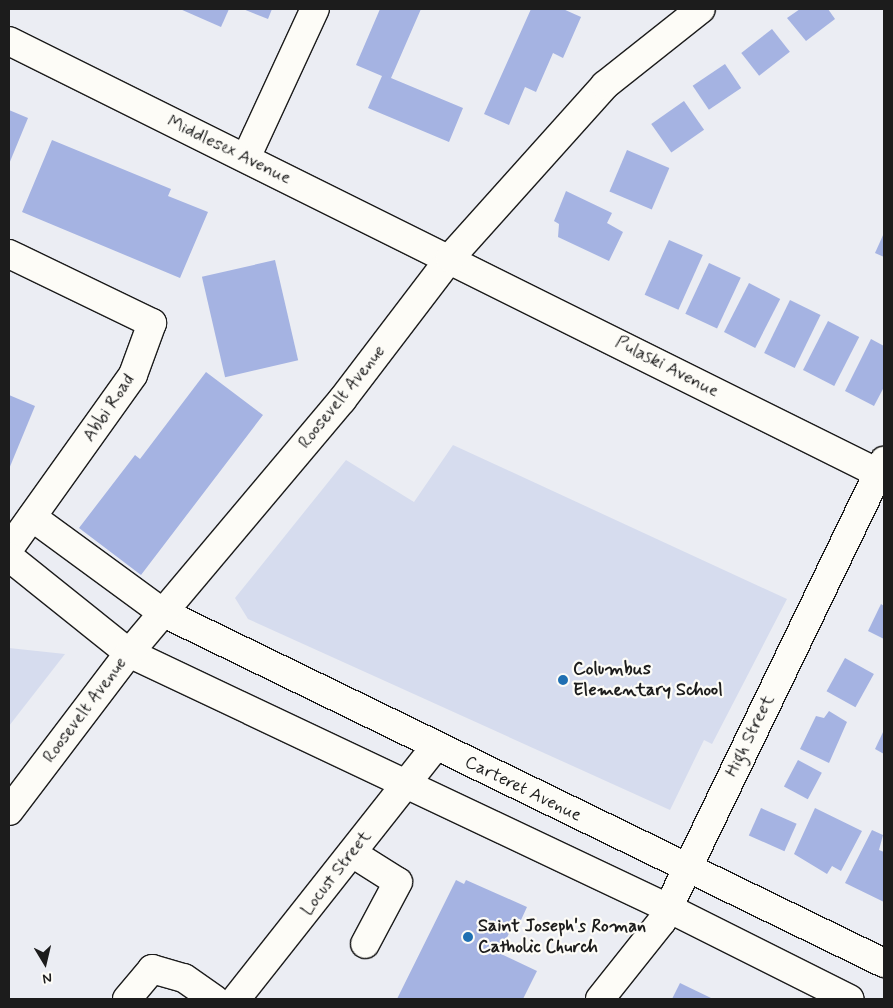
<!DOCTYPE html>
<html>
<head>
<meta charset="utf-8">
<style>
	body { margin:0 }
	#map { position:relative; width:893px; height:1008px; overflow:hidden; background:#ebedf3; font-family:Mynerve,sans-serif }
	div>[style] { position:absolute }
	.built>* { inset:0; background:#d6dcee }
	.building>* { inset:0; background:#a5b3e2; transform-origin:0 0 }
	.roads { filter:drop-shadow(1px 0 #1c1c1c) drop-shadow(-1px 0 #1c1c1c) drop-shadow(0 1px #1c1c1c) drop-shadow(0 -1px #1c1c1c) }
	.minor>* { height:28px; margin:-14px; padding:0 14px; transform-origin:14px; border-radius:14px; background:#fdfcf7 }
	.dots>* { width:14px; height:14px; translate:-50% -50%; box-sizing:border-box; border:2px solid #fdfcf7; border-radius:50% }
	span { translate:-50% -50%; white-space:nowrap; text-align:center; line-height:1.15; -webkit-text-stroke:4.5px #fdfcf7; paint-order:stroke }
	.street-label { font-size:18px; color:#1c1c1c }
	.poi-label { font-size:18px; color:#1c1c1c; font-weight:700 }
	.left { translate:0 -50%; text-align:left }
	.frame { position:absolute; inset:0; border:10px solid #1c1c1c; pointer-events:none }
	.north { position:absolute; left:20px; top:938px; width:50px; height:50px; -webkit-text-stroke:4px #fdfcf7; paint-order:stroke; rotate:171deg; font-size:14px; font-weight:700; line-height:20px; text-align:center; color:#1c1c1c }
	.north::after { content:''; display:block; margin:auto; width:18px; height:22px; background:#1c1c1c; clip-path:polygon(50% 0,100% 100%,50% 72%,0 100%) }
</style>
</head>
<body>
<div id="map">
	<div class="built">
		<i style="clip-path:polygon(453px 445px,787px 599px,712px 744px,704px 740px,670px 810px,248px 619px,235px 598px,346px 460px,414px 502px)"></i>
		<i style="clip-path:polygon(9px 648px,65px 654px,9px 726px)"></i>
	</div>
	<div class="building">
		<i style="clip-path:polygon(180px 9px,229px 9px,221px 27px)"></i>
		<i style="clip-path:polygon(243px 9px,272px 9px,268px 19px)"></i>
		<i style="clip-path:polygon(380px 9px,421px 9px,391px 78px,463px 108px,449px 142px,368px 108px,382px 76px,356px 65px)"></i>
		<i style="clip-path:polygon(531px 9px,563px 9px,581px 17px,563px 58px,553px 53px,536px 92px,525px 87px,509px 125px,484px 114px)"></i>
		<i style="clip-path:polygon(800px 9px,828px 9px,835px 19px,806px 41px,787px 18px)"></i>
		<i style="left:772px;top:29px;width:29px;height:39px;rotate:52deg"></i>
		<i style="left:725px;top:64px;width:29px;height:39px;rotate:56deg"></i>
		<i style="left:684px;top:101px;width:35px;height:40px;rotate:55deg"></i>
		<i style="clip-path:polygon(9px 110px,28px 118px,9px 164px)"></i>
		<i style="clip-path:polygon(52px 140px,171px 189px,168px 196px,208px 212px,180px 278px,22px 212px)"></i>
		<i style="left:627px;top:150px;width:46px;height:45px;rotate:23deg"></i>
		<i style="clip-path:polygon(566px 191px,612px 213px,607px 223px,623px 232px,609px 261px,558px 237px,559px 224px,554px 221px)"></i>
		<i style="clip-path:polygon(884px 233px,884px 257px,875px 253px)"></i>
		<i style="left:669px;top:240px;width:37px;height:60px;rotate:24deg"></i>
		<i style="left:275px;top:260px;width:103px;height:75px;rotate:77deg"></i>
		<i style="left:709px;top:263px;width:35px;height:56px;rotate:25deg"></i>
		<i style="left:749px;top:283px;width:35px;height:55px;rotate:27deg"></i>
		<i style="left:790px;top:300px;width:34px;height:59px;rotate:26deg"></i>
		<i style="left:828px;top:321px;width:35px;height:55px;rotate:27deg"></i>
		<i style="clip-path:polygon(871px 339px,884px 346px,884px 387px,874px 406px,845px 391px)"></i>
		<i style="clip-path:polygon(206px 372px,263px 415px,141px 575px,79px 528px,135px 455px,140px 459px)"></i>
		<i style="clip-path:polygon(9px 395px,35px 406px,9px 469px)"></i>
		<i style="clip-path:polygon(881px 604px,884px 606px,884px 639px,868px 631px)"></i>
		<i style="left:845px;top:658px;width:33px;height:38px;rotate:29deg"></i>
		<i style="clip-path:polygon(829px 711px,847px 722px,829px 763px,800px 749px,816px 716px,824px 718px)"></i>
		<i style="clip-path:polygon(884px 730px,884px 754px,875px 749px)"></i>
		<i style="left:798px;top:760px;width:27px;height:30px;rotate:28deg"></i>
		<i style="left:761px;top:808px;width:39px;height:30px;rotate:24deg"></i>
		<i style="clip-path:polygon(815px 808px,862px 831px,841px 871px,832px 866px,827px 874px,794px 854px)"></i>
		<i style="clip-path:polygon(872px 830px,883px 835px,879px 850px,884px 852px,884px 902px,845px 883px)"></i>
		<i style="clip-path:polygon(456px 880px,464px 884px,466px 880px,527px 907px,521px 920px,517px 918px,499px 953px,537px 971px,523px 999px,397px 999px)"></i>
		<i style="clip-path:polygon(680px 983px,711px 998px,710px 999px,672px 999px)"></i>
	</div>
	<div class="roads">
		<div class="minor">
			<i style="left:9px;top:41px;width:977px;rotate:26.43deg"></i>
			<i style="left:246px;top:158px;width:164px;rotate:-65.2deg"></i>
			<i style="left:9px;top:254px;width:159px;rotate:25.8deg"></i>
			<i style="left:152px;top:323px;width:55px;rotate:110.1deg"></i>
			<i style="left:133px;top:375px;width:214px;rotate:125.5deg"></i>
			<i style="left:32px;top:517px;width:161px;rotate:36.2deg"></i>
			<i style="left:162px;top:612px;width:803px;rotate:25.93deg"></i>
			<i style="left:9px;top:557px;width:154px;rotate:38.7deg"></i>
			<i style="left:129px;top:653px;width:596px;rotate:25.32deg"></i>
			<i style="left:668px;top:908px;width:203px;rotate:26.6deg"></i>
			<i style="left:9px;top:811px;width:198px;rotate:-52.8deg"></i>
			<i style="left:129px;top:653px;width:331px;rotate:-49.9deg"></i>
			<i style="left:342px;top:400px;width:178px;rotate:-52.7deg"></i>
			<i style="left:450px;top:258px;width:232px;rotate:-48.1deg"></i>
			<i style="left:605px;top:85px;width:122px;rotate:-38.4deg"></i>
			<i style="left:352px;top:853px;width:54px;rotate:32.2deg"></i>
			<i style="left:398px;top:882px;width:70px;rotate:118deg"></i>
			<i style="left:127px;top:999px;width:39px;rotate:-50deg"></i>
			<i style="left:152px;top:969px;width:33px;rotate:16deg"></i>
			<i style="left:184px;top:978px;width:37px;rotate:35deg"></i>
			<i style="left:236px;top:999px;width:321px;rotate:-51.7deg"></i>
			<i style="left:600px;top:999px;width:100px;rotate:-51.5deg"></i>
			<i style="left:662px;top:921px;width:511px;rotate:-64.24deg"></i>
		</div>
	</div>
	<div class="dots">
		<i style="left:563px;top:680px;background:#1f6fb2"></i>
		<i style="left:468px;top:937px;background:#1f6fb2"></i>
	</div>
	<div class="street-label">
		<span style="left:229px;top:150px;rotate:26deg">Middlesex Avenue</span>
		<span style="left:667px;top:367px;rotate:27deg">Pulaski Avenue</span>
		<span style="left:342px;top:397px;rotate:-51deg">Roosevelt Avenue</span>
		<span style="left:109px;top:408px;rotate:-56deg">Abbi Road</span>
		<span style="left:85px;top:710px;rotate:-53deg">Roosevelt Avenue</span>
		<span style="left:750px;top:736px;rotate:-64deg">High Street</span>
		<span style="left:523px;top:789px;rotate:26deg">Carteret Avenue</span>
		<span style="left:336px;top:873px;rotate:-52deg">Locust Street</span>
	</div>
	<div class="poi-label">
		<span class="left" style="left:573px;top:680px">Columbus<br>Elementary School</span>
		<span class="left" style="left:478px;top:937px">Saint Joseph's Roman<br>Catholic Church</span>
	</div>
	<div class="frame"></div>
	<div class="north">N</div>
</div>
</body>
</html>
